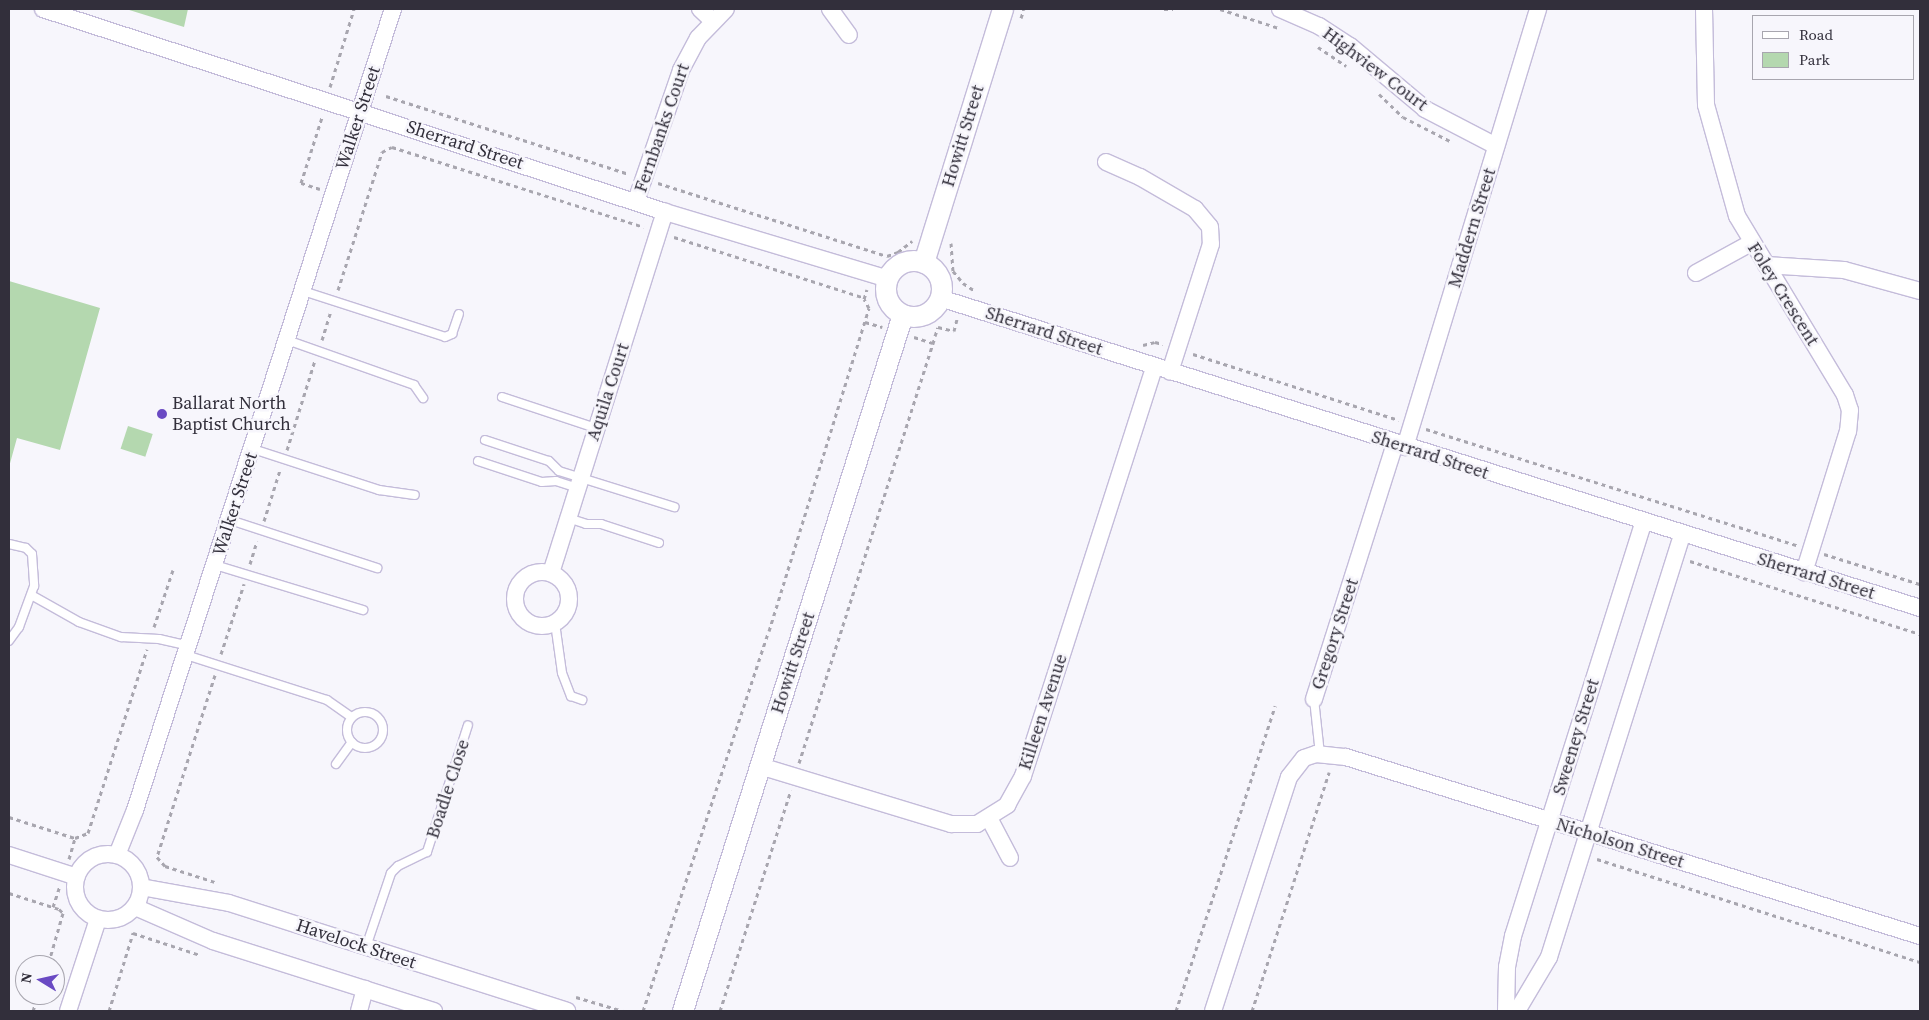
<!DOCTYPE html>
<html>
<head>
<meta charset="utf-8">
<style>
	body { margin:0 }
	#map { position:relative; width:1929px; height:1020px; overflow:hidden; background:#f7f6fc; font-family:"Source Serif 4",serif }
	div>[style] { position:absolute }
	.green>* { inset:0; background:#b4d8af; transform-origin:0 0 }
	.path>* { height:3px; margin-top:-1.5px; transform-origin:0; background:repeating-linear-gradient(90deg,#a8a6af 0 4px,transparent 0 8px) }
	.roads { filter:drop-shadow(1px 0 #c4bcda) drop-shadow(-1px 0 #c4bcda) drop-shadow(0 1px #c4bcda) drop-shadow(0 -1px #c4bcda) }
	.service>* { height:8px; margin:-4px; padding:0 4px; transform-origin:4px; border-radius:4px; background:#fff }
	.service>.ring { margin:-4px; padding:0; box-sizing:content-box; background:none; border:8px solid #fff; border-radius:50% }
	.minor>* { height:16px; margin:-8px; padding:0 8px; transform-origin:8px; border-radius:8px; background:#fff }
	.minor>.ring { margin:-8px; padding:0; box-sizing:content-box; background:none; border:16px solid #fff; border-radius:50% }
	.tertiary>* { height:20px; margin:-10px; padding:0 10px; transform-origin:10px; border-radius:10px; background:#fff }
	.tertiary>.ring { margin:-10px; padding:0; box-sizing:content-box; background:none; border:20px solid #fff; border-radius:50% }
	.dots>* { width:14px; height:14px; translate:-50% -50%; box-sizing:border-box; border:2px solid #f7f6fc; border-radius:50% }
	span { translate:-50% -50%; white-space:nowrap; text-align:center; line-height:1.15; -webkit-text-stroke:5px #f7f6fc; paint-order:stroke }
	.street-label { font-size:18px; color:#322f3b }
	.poi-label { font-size:18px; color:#322f3b }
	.left { translate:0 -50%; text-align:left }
	.frame { position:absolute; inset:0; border:10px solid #322f3b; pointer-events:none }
	.legend { position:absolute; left:1752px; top:15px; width:162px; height:65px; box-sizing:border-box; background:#f7f6fc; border:1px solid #a8a6af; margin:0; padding:6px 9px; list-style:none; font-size:15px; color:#322f3b }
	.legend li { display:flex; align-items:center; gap:10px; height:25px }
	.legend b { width:25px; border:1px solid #a8a6af }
	.north { position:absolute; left:15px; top:955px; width:50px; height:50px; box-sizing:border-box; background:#f7f6fc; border:1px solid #a8a6af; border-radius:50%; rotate:279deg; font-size:14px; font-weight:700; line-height:20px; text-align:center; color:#322f3b }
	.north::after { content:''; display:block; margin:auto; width:18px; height:22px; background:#6a4ac3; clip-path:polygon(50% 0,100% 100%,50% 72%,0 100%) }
</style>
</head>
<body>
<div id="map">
	<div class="green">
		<i style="clip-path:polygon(126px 9px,188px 9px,184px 27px)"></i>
		<i style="clip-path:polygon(9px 281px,100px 308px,60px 450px,17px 438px,9px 467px)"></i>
		<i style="left:128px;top:426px;width:26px;height:24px;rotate:18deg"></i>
	</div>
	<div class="path">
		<i style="left:1164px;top:9px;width:9px"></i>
		<i style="left:1220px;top:9px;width:62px;rotate:17.9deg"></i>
		<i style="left:1021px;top:18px;width:9px;rotate:-72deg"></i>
		<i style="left:1318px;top:47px;width:34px;rotate:34deg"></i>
		<i style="left:330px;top:87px;width:82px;rotate:-72.9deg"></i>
		<i style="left:1379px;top:94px;width:33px;rotate:44deg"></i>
		<i style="left:1403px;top:117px;width:53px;rotate:27.1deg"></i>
		<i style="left:386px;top:96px;width:255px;rotate:17.8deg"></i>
		<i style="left:658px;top:183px;width:240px;rotate:17.7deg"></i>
		<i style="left:887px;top:256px;width:12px;rotate:-20deg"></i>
		<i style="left:898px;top:252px;width:18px;rotate:-38deg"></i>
		<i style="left:320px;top:189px;width:20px;rotate:-162deg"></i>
		<i style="left:301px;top:183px;width:69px;rotate:-72.3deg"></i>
		<i style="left:674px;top:237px;width:201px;rotate:17.7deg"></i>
		<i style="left:951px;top:243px;width:28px;rotate:86deg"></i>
		<i style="left:953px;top:271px;width:16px;rotate:50deg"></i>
		<i style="left:963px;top:283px;width:14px;rotate:34deg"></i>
		<i style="left:338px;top:290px;width:145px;rotate:-72.3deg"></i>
		<i style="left:382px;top:152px;width:11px;rotate:-27deg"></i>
		<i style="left:392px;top:147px;width:264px;rotate:17.6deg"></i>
		<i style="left:865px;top:322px;width:18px;rotate:16deg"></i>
		<i style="left:914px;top:337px;width:20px;rotate:18deg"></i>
		<i style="left:322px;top:340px;width:31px;rotate:-73deg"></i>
		<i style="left:1143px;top:345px;width:12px;rotate:-14deg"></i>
		<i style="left:1155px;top:342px;width:8px;rotate:14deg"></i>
		<i style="left:1193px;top:354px;width:216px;rotate:17.8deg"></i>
		<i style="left:1426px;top:429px;width:389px;rotate:17.4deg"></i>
		<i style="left:287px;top:450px;width:94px;rotate:-72.7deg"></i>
		<i style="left:264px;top:521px;width:53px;rotate:-72.6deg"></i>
		<i style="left:1824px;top:554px;width:101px;rotate:17.4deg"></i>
		<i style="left:1690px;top:561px;width:241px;rotate:17.6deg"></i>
		<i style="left:250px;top:564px;width:24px;rotate:-73deg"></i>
		<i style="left:154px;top:627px;width:60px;rotate:-71.6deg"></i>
		<i style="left:221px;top:654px;width:74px;rotate:-71.8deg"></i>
		<i style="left:215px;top:675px;width:191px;rotate:107.7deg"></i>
		<i style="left:157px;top:857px;width:12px;rotate:48deg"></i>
		<i style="left:165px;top:866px;width:52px;rotate:17.7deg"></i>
		<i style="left:799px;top:763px;width:448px;rotate:-72.3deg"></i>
		<i style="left:935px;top:336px;width:9px;rotate:-72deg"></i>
		<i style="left:938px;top:327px;width:16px;rotate:14deg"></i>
		<i style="left:954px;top:331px;width:12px;rotate:-76deg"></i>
		<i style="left:9px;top:817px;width:69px;rotate:17.7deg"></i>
		<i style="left:69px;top:859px;width:22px;rotate:-74deg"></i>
		<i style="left:75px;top:838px;width:14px;rotate:-21deg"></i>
		<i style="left:88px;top:833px;width:193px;rotate:-72.2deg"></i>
		<i style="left:1597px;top:859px;width:339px;rotate:17.7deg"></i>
		<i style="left:9px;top:893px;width:52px;rotate:17.7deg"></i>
		<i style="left:59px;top:909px;width:6px;rotate:45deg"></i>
		<i style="left:63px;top:913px;width:54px;rotate:106.1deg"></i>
		<i style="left:53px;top:907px;width:22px;rotate:-72deg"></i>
		<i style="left:576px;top:997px;width:49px;rotate:16.6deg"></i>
		<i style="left:33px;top:1011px;width:17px;rotate:-73deg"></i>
		<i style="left:109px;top:1011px;width:82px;rotate:-72.9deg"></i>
		<i style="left:133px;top:933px;width:71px;rotate:18.2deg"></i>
		<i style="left:643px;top:1011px;width:400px;rotate:-71.7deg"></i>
		<i style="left:769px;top:631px;width:338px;rotate:-72.8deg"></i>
		<i style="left:869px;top:308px;width:10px;rotate:-119deg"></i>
		<i style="left:864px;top:299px;width:10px;rotate:-73deg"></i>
		<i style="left:720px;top:1011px;width:232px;rotate:-72.2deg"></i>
		<i style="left:1176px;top:1011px;width:321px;rotate:-72deg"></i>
		<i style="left:1252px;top:1011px;width:251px;rotate:-72.1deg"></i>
	</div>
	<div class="roads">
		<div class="service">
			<i style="left:303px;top:291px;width:149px;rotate:17.9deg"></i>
			<i style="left:445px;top:337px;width:8px;rotate:-23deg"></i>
			<i style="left:452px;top:334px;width:21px;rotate:-71deg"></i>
			<i style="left:287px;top:340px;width:135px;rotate:19.5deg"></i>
			<i style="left:414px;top:385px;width:16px;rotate:55deg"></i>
			<i style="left:502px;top:397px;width:99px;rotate:18.3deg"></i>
			<i style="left:485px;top:440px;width:67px;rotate:18.2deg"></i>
			<i style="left:549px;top:461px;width:14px;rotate:45deg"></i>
			<i style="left:559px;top:471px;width:121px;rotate:17.4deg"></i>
			<i style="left:253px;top:449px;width:133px;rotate:18deg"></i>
			<i style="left:379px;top:490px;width:36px;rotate:8deg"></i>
			<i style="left:478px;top:461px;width:67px;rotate:18.2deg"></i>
			<i style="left:542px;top:482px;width:14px;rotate:-4deg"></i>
			<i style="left:556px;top:481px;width:22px;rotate:18deg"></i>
			<i style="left:568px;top:518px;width:19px;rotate:18deg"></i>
			<i style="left:586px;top:524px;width:15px"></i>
			<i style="left:601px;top:524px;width:61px;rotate:18.1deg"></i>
			<i style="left:230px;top:520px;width:155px;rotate:18.1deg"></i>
			<i style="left:9px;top:544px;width:17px;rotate:13deg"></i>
			<i style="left:26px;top:548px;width:8px;rotate:45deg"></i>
			<i style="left:32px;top:554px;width:32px;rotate:86deg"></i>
			<i style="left:34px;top:586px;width:44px;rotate:110.1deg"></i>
			<i style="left:19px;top:627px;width:17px;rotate:126deg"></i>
			<i style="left:215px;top:565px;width:155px;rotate:16.9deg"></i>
			<i style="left:33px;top:596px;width:53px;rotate:29.5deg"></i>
			<i style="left:79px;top:622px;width:45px;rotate:19.7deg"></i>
			<i style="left:121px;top:637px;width:38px;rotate:3deg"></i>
			<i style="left:159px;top:639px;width:31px;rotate:13deg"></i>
			<i style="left:555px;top:623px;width:50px;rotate:82deg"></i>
			<i style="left:562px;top:673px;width:25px;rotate:69deg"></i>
			<i style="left:571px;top:696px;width:12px;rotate:20deg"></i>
			<i style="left:186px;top:655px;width:148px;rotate:17.7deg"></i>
			<i style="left:327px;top:700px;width:29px;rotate:35deg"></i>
			<i style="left:1314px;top:699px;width:55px;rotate:83.8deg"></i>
			<i class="ring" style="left:347px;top:712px;width:28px;height:28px"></i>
			<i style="left:336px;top:764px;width:27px;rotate:-54deg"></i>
			<i style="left:366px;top:947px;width:78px;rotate:-71.3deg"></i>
			<i style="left:391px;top:873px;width:10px;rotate:-45deg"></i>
			<i style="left:398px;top:866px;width:32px;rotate:-26deg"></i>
			<i style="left:427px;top:852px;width:133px;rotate:-72.1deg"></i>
		</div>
		<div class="minor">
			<i style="left:43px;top:9px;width:654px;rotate:18.07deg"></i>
			<i style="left:665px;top:212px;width:233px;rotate:16.7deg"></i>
			<i style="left:700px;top:9px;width:16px;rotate:43deg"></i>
			<i style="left:830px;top:9px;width:32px;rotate:54deg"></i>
			<i style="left:1280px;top:9px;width:43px;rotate:23.6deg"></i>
			<i style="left:1319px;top:26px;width:37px;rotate:33deg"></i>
			<i style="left:1350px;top:46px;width:98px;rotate:40deg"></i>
			<i style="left:1425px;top:109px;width:80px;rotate:27.5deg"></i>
			<i style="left:1704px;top:9px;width:96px;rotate:88.8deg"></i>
			<i style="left:1706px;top:105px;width:115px;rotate:74.4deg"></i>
			<i style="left:1737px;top:216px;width:209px;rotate:58.9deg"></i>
			<i style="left:1845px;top:395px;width:16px;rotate:72deg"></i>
			<i style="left:1850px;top:410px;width:21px;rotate:95deg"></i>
			<i style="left:1848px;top:431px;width:148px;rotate:107.3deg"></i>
			<i style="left:1106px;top:162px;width:37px;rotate:24deg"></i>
			<i style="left:1140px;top:177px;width:64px;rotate:30.2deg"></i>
			<i style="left:1195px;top:209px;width:23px;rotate:50deg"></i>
			<i style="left:1210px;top:227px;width:17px;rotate:87deg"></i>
			<i style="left:1211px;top:244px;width:134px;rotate:107.8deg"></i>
			<i style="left:636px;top:201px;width:139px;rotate:-71deg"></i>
			<i style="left:681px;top:70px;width:36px;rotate:-62deg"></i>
			<i style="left:698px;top:38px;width:40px;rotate:-46deg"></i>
			<i style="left:1766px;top:265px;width:78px;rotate:3.7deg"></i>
			<i style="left:1844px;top:270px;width:79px;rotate:15.4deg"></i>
			<i style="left:1696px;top:273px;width:63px;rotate:-28.6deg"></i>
			<i style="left:940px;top:298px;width:1028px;rotate:17.55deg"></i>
			<i style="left:1405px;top:447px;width:458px;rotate:-73.1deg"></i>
			<i class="ring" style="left:515px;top:572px;width:38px;height:38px"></i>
			<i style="left:551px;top:573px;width:379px;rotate:-72.5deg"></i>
			<i style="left:1314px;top:699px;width:269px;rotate:-72.4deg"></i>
			<i style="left:760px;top:766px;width:200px;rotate:16.9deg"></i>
			<i style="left:951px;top:824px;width:26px"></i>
			<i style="left:977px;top:824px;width:36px;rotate:-32deg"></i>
			<i style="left:1007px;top:805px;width:33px;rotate:-61deg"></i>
			<i style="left:1023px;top:776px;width:429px;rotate:-72.2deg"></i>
			<i style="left:989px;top:818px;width:45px;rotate:62.3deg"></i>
			<i class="ring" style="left:75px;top:854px;width:50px;height:50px"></i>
			<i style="left:9px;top:855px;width:71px;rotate:17.9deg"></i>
			<i style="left:117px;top:855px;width:48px;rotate:-68.2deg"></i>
			<i style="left:135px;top:810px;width:842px;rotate:-72.15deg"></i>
			<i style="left:141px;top:887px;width:89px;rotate:10.3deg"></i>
			<i style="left:229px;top:903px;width:355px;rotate:17.7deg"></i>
			<i style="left:135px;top:907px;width:85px;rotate:23.6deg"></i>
			<i style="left:213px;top:941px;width:232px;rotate:17.6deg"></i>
			<i style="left:68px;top:1011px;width:97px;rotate:-71.9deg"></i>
			<i style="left:359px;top:1011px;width:23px;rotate:-75deg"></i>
			<i style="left:1213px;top:1011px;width:246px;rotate:-72deg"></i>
			<i style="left:1289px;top:777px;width:24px;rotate:-52deg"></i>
			<i style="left:1304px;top:758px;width:13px;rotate:-18deg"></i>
			<i style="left:1316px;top:754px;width:30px;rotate:6deg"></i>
			<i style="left:1346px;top:757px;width:601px;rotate:17.32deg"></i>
			<i style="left:1506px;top:1011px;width:44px;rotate:-88.7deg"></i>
			<i style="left:1507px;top:967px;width:32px;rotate:-79deg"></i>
			<i style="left:1513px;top:936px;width:433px;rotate:-72.5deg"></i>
			<i style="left:1517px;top:1011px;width:63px;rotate:-59.3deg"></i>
			<i style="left:1549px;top:957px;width:442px;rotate:-72.5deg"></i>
		</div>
		<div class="tertiary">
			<i class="ring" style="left:886px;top:261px;width:36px;height:36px"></i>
			<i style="left:924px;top:263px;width:266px;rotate:-72.7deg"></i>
			<i style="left:683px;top:1011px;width:730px;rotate:-72.46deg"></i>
		</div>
	</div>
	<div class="dots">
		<i style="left:162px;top:414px;background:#6a4ac3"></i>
	</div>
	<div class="street-label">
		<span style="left:1375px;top:69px;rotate:37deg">Highview Court</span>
		<span style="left:358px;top:118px;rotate:-72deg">Walker Street</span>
		<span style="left:662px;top:128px;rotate:-71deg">Fernbanks Court</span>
		<span style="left:963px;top:136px;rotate:-73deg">Howitt Street</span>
		<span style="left:465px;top:145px;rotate:18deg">Sherrard Street</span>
		<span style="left:1472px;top:228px;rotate:-73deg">Maddern Street</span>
		<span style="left:1783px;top:294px;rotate:58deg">Foley Crescent</span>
		<span style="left:1044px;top:331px;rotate:18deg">Sherrard Street</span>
		<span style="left:608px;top:392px;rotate:-72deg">Aquila Court</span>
		<span style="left:1430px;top:455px;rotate:18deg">Sherrard Street</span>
		<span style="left:235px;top:504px;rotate:-72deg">Walker Street</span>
		<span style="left:1816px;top:576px;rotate:17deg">Sherrard Street</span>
		<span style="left:1335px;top:634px;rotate:-72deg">Gregory Street</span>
		<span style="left:793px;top:663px;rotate:-72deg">Howitt Street</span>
		<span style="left:1043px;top:712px;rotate:-72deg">Killeen Avenue</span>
		<span style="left:1576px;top:737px;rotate:-73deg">Sweeney Street</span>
		<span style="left:448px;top:789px;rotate:-72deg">Boadle Close</span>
		<span style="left:1620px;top:843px;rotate:17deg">Nicholson Street</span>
		<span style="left:356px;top:944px;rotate:18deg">Havelock Street</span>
	</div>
	<div class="poi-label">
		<span class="left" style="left:172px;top:414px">Ballarat North<br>Baptist Church</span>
	</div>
	<div class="frame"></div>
	<ul class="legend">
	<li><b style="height:6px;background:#fff"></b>Road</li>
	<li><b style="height:14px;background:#b4d8af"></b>Park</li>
	</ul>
	<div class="north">N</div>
</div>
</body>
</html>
